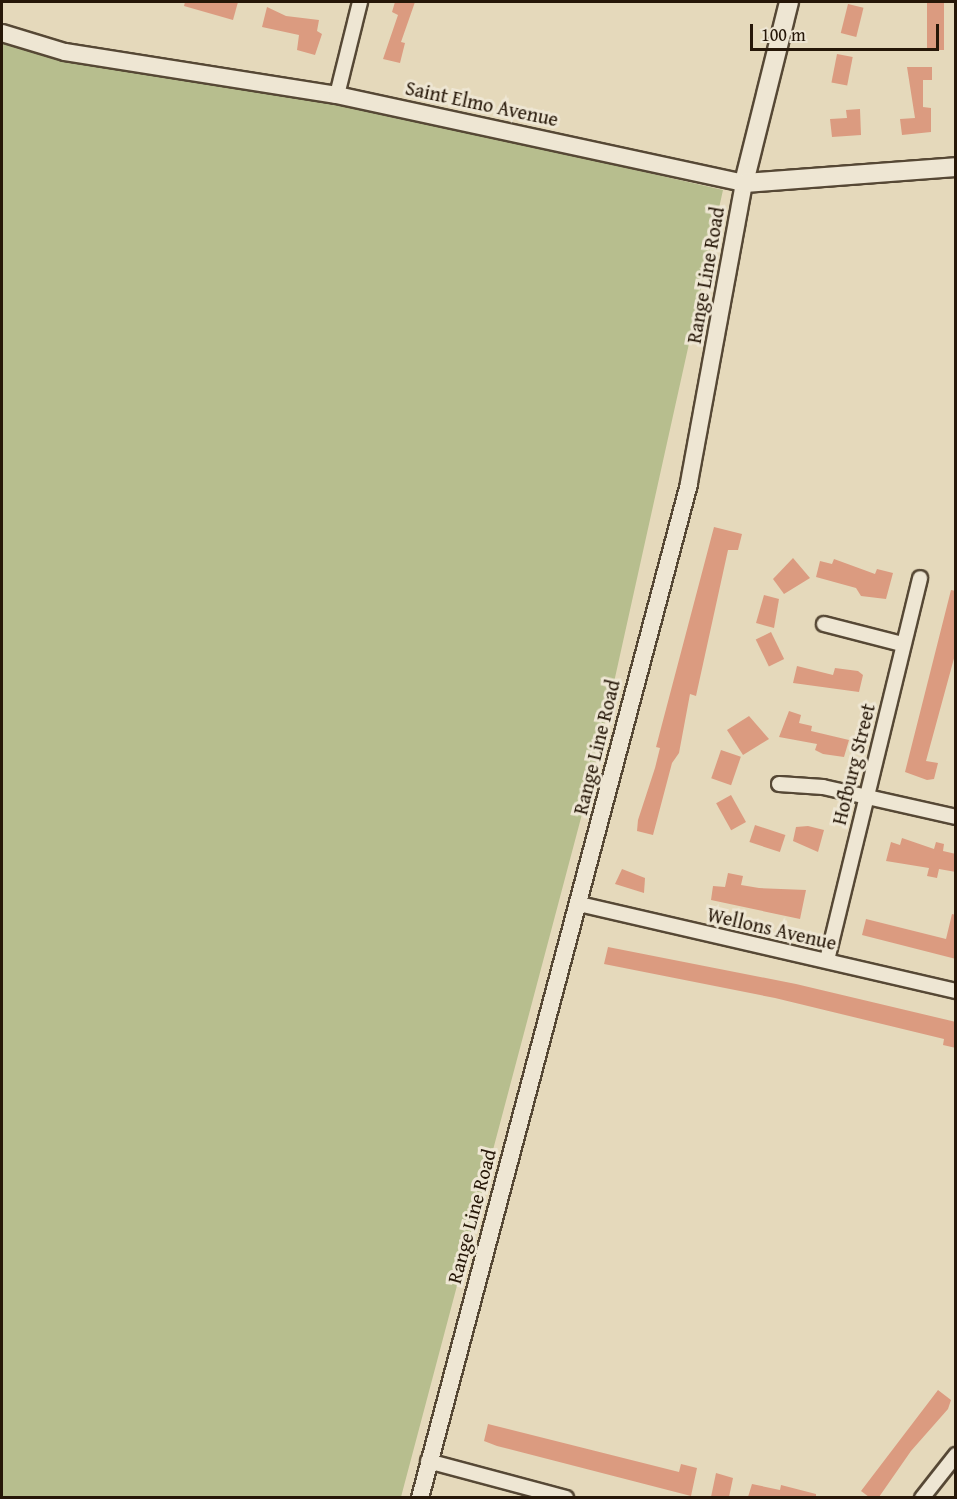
<!DOCTYPE html>
<html>
<head>
<meta charset="utf-8">
<style>
	body { margin:0 }
	#map { position:relative; width:957px; height:1499px; overflow:hidden; background:#e5d9bb; font-family:"Gentium Book Plus",serif }
	div>[style] { position:absolute }
	.green>* { inset:0; background:#b7be8e }
	.building>* { inset:0; background:#db9b80; transform-origin:0 0 }
	.roads { filter:drop-shadow(2px 0 #564835) drop-shadow(-2px 0 #564835) drop-shadow(0 2px #564835) drop-shadow(0 -2px #564835) }
	.minor>* { height:14px; margin:-7px; padding:0 7px; transform-origin:7px; border-radius:7px; background:#eee6d3 }
	.tertiary>* { height:16px; margin:-8px; padding:0 8px; transform-origin:8px; border-radius:8px; background:#eee6d3 }
	.secondary>* { height:18px; margin:-9px; padding:0 9px; transform-origin:9px; border-radius:9px; background:#eee6d3 }
	span { translate:-50% -50%; white-space:nowrap; text-align:center; line-height:1.15; -webkit-text-stroke:6px #eee6d3; paint-order:stroke }
	.street-label { font-size:20px; color:#261708 }
	.frame { position:absolute; inset:0; border:3px solid #261708; pointer-events:none }
	.scale { position:absolute; left:750px; top:24px; width:189px; height:27px; box-sizing:border-box; border:3px solid #261708; border-top:0; padding-left:8px; font-size:18px; line-height:21px; white-space:nowrap; color:#261708; -webkit-text-stroke:4px #eee6d3; paint-order:stroke }
</style>
</head>
<body>
<div id="map">
	<div class="green">
		<i style="clip-path:polygon(2px 43px,44px 54px,382px 112px,723px 190px,599px 750px,401px 1497px,2px 1497px)"></i>
	</div>
	<div class="building">
		<i style="clip-path:polygon(185px 2px,238px 2px,233px 20px,184px 6px)"></i>
		<i style="clip-path:polygon(395px 2px,415px 2px,401px 42px,405px 43px,400px 63px,383px 59px,398px 15px,392px 12px)"></i>
		<i style="left:927px;top:2px;width:17px;height:48px"></i>
		<i style="left:848px;top:4px;width:16px;height:30px;rotate:14deg"></i>
		<i style="clip-path:polygon(267px 7px,286px 16px,319px 20px,317px 31px,322px 34px,315px 55px,297px 50px,299px 35px,262px 27px)"></i>
		<i style="left:837px;top:54px;width:16px;height:29px;rotate:11deg"></i>
		<i style="clip-path:polygon(907px 67px,932px 67px,932px 80px,923px 80px,923px 107px,931px 108px,931px 132px,902px 135px,900px 119px,915px 118px)"></i>
		<i style="clip-path:polygon(860px 109px,861px 135px,832px 137px,830px 119px,847px 118px,846px 110px)"></i>
		<i style="clip-path:polygon(714px 527px,742px 534px,738px 550px,728px 550px,696px 696px,690px 694px,679px 753px,672px 763px,653px 835px,637px 831px,638px 820px,655px 768px,660px 748px,656px 747px)"></i>
		<i style="clip-path:polygon(793px 558px,810px 578px,784px 594px,773px 579px)"></i>
		<i style="clip-path:polygon(834px 559px,875px 574px,877px 569px,893px 573px,886px 599px,861px 596px,856px 588px,816px 577px,820px 561px,832px 564px)"></i>
		<i style="clip-path:polygon(951px 590px,956px 591px,956px 651px,926px 761px,938px 763px,934px 779px,927px 780px,905px 772px)"></i>
		<i style="clip-path:polygon(764px 595px,779px 599px,774px 628px,756px 623px)"></i>
		<i style="left:771px;top:632px;width:30px;height:17px;rotate:64deg"></i>
		<i style="clip-path:polygon(797px 666px,833px 675px,835px 668px,858px 671px,863px 675px,859px 692px,793px 683px)"></i>
		<i style="clip-path:polygon(789px 711px,801px 715px,799px 723px,812px 726px,811px 731px,849px 740px,844px 757px,823px 754px,815px 750px,817px 744px,779px 737px)"></i>
		<i style="clip-path:polygon(749px 716px,769px 739px,743px 755px,727px 730px)"></i>
		<i style="left:721px;top:750px;width:21px;height:30px;rotate:19deg"></i>
		<i style="left:731px;top:795px;width:31px;height:17px;rotate:61deg"></i>
		<i style="left:755px;top:825px;width:32px;height:18px;rotate:18deg"></i>
		<i style="clip-path:polygon(808px 826px,824px 830px,818px 852px,793px 841px,796px 827px)"></i>
		<i style="clip-path:polygon(902px 838px,934px 849px,936px 842px,944px 844px,943px 851px,956px 854px,956px 872px,939px 869px,937px 878px,927px 876px,929px 868px,886px 861px,891px 842px,900px 845px)"></i>
		<i style="clip-path:polygon(622px 869px,645px 878px,644px 893px,615px 884px)"></i>
		<i style="clip-path:polygon(728px 873px,743px 876px,741px 885px,759px 888px,806px 890px,800px 919px,711px 900px,713px 886px,725px 887px)"></i>
		<i style="clip-path:polygon(952px 914px,956px 915px,956px 959px,862px 935px,866px 919px,946px 939px)"></i>
		<i style="clip-path:polygon(608px 947px,796px 984px,956px 1022px,956px 1048px,943px 1045px,944px 1039px,775px 998px,604px 964px)"></i>
		<i style="clip-path:polygon(938px 1390px,951px 1400px,948px 1409px,911px 1451px,879px 1497px,869px 1497px,861px 1491px)"></i>
		<i style="clip-path:polygon(488px 1424px,679px 1472px,681px 1464px,697px 1468px,691px 1496px,497px 1446px,484px 1441px)"></i>
		<i style="clip-path:polygon(716px 1473px,733px 1478px,729px 1497px,711px 1497px)"></i>
		<i style="clip-path:polygon(752px 1484px,780px 1490px,781px 1485px,816px 1494px,816px 1497px,748px 1497px)"></i>
	</div>
	<div class="roads">
		<div class="minor">
			<i style="left:337px;top:95px;width:96px;rotate:-76.1deg"></i>
			<i style="left:824px;top:624px;width:81px;rotate:14.4deg"></i>
			<i style="left:779px;top:784px;width:44px;rotate:3.9deg"></i>
			<i style="left:823px;top:787px;width:136px;rotate:12.7deg"></i>
			<i style="left:579px;top:904px;width:387px;rotate:13deg"></i>
			<i style="left:827px;top:960px;width:393px;rotate:-76.3deg"></i>
			<i style="left:428px;top:1461px;width:143px;rotate:15deg"></i>
			<i style="left:922px;top:1498px;width:55px;rotate:-51.7deg"></i>
		</div>
		<div class="tertiary">
			<i style="left:2px;top:33px;width:66px;rotate:16.8deg"></i>
			<i style="left:65px;top:52px;width:275px;rotate:9deg"></i>
			<i style="left:337px;top:95px;width:416px;rotate:12.2deg"></i>
			<i style="left:744px;top:183px;width:306px;rotate:100.4deg"></i>
			<i style="left:689px;top:484px;width:1049px;rotate:104.86deg"></i>
		</div>
		<div class="secondary">
			<i style="left:789px;top:2px;width:187px;rotate:104deg"></i>
			<i style="left:744px;top:183px;width:213px;rotate:-4.3deg"></i>
		</div>
	</div>
	<div class="street-label">
		<span style="left:482px;top:103px;rotate:12deg">Saint Elmo Avenue</span>
		<span style="left:705px;top:275px;rotate:-80deg">Range Line Road</span>
		<span style="left:596px;top:747px;rotate:-76deg">Range Line Road</span>
		<span style="left:853px;top:764px;rotate:-76deg">Hofburg Street</span>
		<span style="left:772px;top:928px;rotate:13deg">Wellons Avenue</span>
		<span style="left:471px;top:1216px;rotate:-75deg">Range Line Road</span>
	</div>
	<div class="frame"></div>
	<div class="scale">100 m</div>
</div>
</body>
</html>
